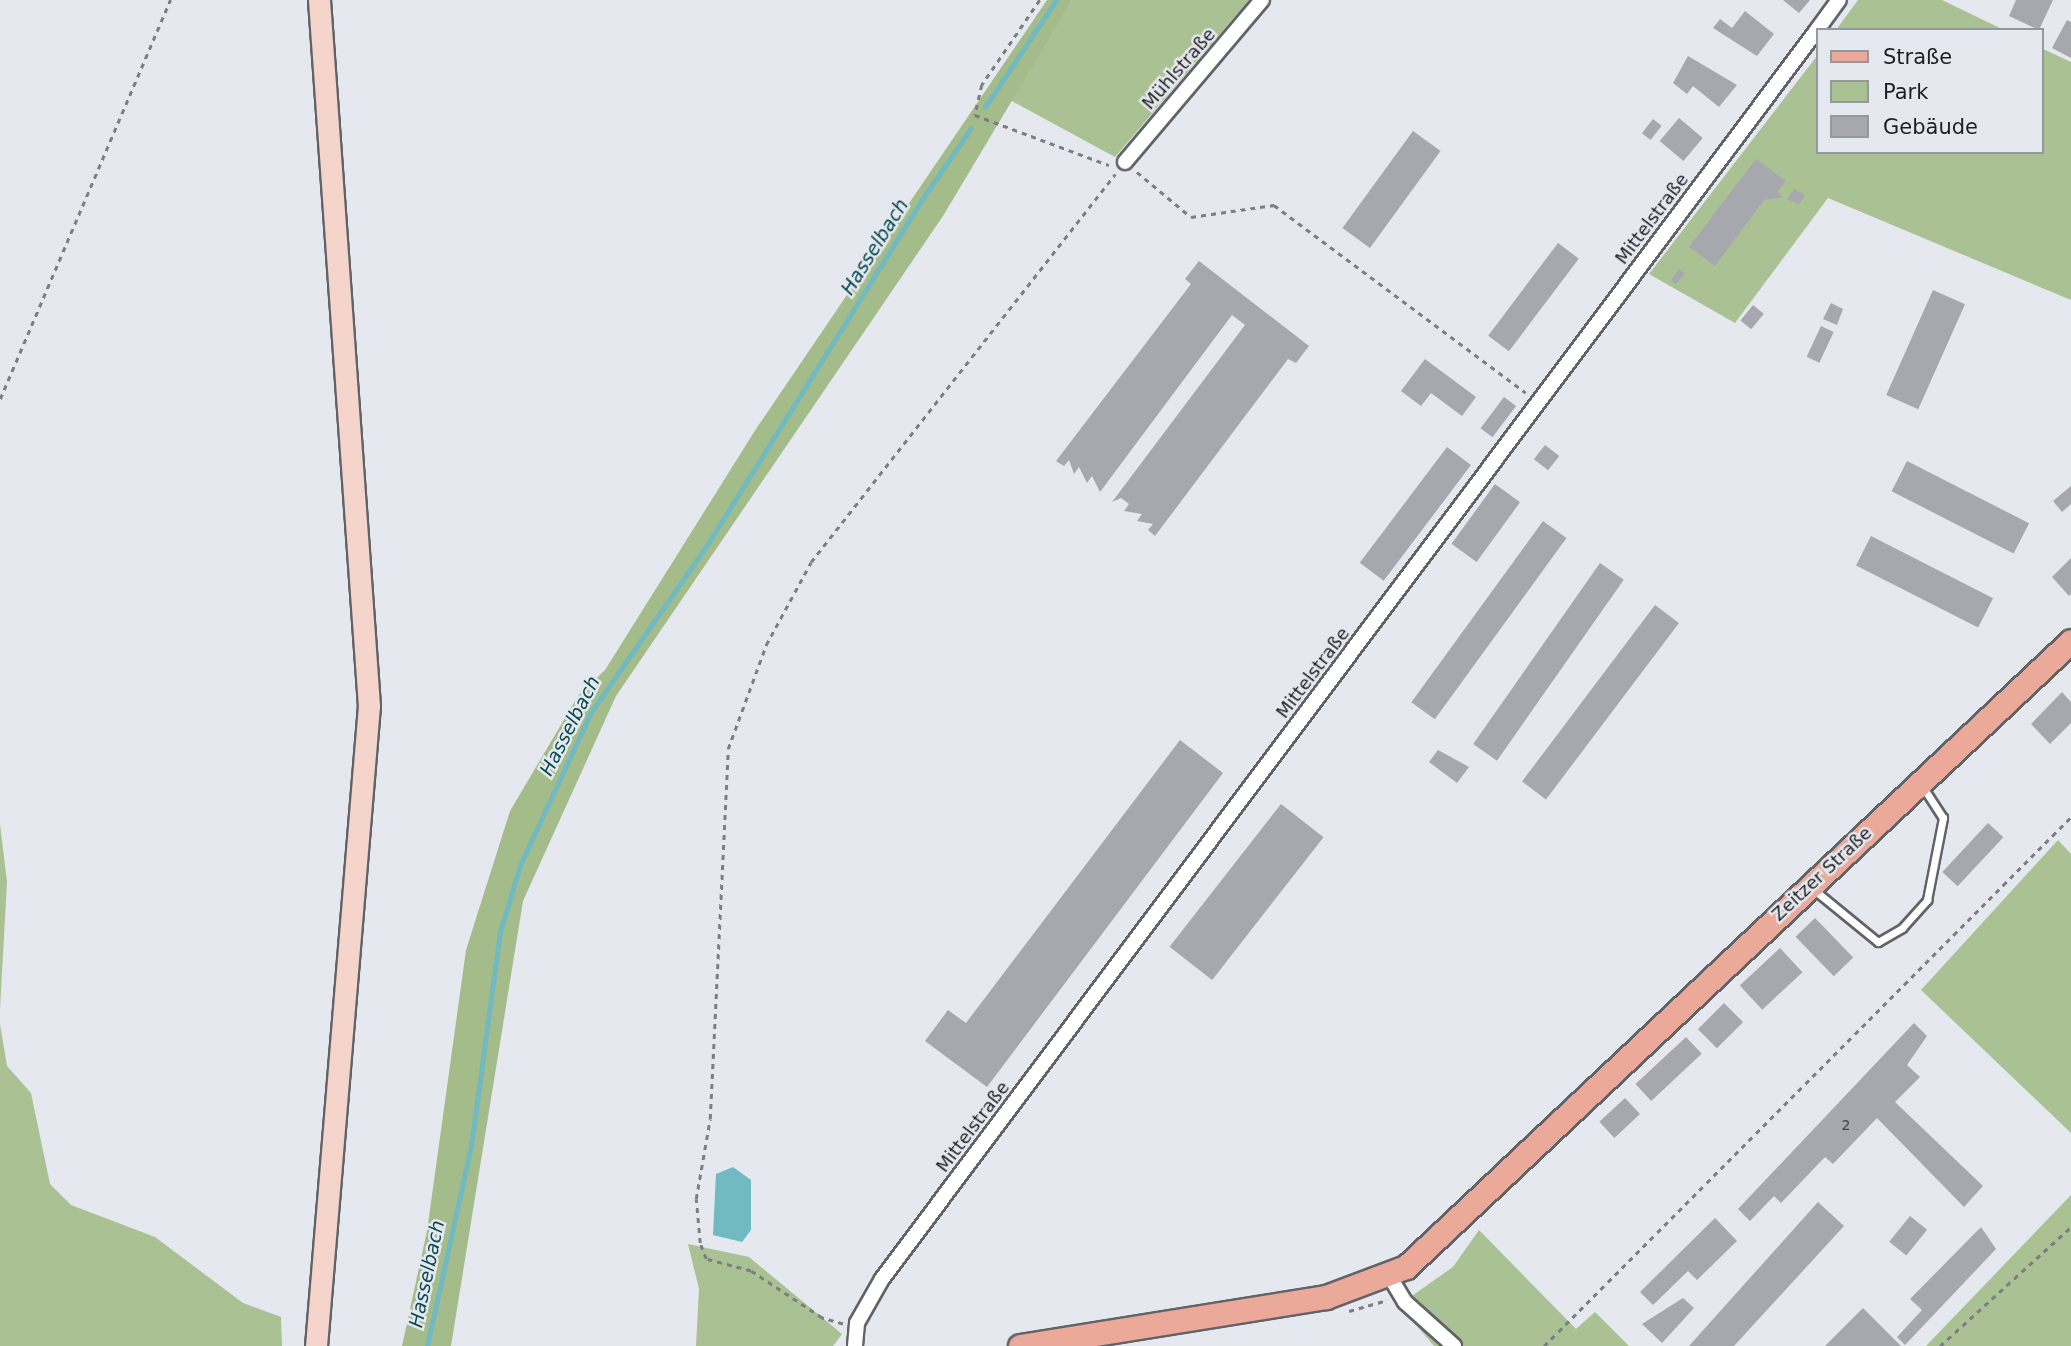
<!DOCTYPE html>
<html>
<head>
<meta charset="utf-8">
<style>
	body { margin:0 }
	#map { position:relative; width:2071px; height:1346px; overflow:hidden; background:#e5e8ee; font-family:"DejaVu Sans",sans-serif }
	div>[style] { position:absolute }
	.green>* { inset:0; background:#aac193 }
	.forest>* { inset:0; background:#a4bc8a }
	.water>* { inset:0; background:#71bac1 }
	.stream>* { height:5px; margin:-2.5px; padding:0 2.5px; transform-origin:2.5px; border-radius:2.5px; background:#71bac1 }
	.building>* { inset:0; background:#a6a8ae; transform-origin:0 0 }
	.path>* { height:2.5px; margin-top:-1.25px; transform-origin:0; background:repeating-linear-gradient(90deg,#7c7e82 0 5px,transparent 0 10px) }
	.roads { filter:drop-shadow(2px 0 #616368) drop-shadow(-2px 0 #616368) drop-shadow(0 2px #616368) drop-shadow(0 -2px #616368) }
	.lane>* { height:7px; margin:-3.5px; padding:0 3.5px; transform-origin:3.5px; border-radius:3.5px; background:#fff }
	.street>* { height:14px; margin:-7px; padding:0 7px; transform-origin:7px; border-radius:7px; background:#fff }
	.secondary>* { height:21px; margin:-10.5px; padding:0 10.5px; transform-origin:10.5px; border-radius:10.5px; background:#f5d4cc }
	.primary>* { height:23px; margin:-11.5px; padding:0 11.5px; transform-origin:11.5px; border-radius:11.5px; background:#eba99a }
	span { translate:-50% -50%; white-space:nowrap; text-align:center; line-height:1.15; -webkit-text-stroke:5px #e5e8ee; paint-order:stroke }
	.number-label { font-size:14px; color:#404144 }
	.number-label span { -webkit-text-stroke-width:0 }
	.street-label { font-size:18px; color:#1e1f21 }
	.water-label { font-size:19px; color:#054a50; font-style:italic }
	.legend { position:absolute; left:1816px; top:28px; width:228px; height:126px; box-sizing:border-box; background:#e5e8ee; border:2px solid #95989c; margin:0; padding:9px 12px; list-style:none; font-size:21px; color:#1e1f21 }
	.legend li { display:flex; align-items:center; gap:14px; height:35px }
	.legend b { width:35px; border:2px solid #95989c }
</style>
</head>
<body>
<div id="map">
	<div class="green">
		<i style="clip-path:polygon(1072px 0,1249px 0,1115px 157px,1008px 99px)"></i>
		<i style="clip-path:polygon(1858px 0,1942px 0,2004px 30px,1836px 30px)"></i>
		<i style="clip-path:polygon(2041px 48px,2071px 62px,2071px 300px,1828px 198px,1735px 323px,1649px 274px,1817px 56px,1817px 152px,2041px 152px)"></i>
		<i style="clip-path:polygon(0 824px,7px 882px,0 1009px)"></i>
		<i style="clip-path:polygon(2058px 840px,2071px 854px,2071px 1133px,1921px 990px)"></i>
		<i style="clip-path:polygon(0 1024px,7px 1066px,31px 1093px,50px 1184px,71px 1205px,155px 1237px,243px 1303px,281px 1317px,282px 1346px,0 1346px)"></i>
		<i style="clip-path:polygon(2071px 1195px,2071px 1346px,1926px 1346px)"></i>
		<i style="clip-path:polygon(1479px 1230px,1576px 1329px,1595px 1312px,1629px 1346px,1434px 1346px,1399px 1305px,1453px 1267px)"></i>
		<i style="clip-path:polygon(688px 1244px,749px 1257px,842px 1334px,833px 1346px,696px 1346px,699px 1289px)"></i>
	</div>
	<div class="forest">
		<i style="clip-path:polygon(1047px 0,1072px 0,943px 216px,616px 696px,523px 901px,451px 1346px,402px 1346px,427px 1231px,466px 950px,510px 811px,578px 696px,605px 670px,756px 429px)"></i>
	</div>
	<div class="water">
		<i style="clip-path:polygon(733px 1167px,751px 1180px,751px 1230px,742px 1242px,713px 1235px,716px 1174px)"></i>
	</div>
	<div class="stream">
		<i style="left:985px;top:107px;width:128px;rotate:-56.4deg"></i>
		<i style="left:929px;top:189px;width:74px;rotate:-55.5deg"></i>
		<i style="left:427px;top:1346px;width:205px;rotate:-77.6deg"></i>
		<i style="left:471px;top:1146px;width:216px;rotate:-82.3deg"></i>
		<i style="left:500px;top:932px;width:70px;rotate:-73.4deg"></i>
		<i style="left:520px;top:865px;width:169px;rotate:-65.1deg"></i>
		<i style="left:591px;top:712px;width:203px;rotate:-55.2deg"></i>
		<i style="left:707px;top:545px;width:420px;rotate:-58.1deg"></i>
	</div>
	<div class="building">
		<i style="clip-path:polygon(1783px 0,1810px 0,1799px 13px)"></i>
		<i style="clip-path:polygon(2016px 0,2053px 0,2039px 30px,2009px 16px)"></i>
		<i style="clip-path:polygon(1745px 11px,1774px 34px,1757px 56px,1713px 28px,1720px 19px,1732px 28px)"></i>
		<i style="clip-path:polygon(2067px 20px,2071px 22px,2071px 58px,2052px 48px)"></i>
		<i style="clip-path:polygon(1688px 56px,1737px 85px,1719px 107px,1693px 86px,1687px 94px,1673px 83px)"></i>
		<i style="left:1679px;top:118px;width:31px;height:30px;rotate:40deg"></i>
		<i style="left:1653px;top:119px;width:11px;height:18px;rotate:38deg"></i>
		<i style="left:1413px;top:131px;width:34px;height:120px;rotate:36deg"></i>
		<i style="clip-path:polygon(1756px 159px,1786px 181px,1777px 192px,1783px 197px,1764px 200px,1715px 266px,1689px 247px)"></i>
		<i style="clip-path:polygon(1794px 189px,1805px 195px,1799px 204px,1787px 199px)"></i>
		<i style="left:1558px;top:243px;width:26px;height:116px;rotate:37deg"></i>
		<i style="clip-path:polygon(1199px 261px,1309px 346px,1296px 363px,1288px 359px,1155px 536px,1148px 530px,1153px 524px,1137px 521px,1142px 514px,1124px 511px,1129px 504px,1121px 498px,1112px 502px,1245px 325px,1232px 315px,1100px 492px,1092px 476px,1087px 483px,1079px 467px,1074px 474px,1069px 460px,1064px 466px,1056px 461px,1191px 284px,1185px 279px)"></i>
		<i style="clip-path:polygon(1679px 269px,1685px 273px,1676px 284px,1671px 280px)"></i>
		<i style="left:1933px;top:290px;width:35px;height:115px;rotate:24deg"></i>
		<i style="clip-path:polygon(1831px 303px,1843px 309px,1837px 325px,1823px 319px)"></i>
		<i style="left:1753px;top:305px;width:14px;height:20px;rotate:39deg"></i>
		<i style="left:1821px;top:326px;width:14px;height:34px;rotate:25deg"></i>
		<i style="clip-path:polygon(1425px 359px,1476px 397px,1462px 416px,1431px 393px,1421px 406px,1401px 391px)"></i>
		<i style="left:1504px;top:397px;width:15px;height:39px;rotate:37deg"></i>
		<i style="left:1545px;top:445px;width:18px;height:18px;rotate:38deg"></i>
		<i style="left:1447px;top:447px;width:30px;height:145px;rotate:37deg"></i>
		<i style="left:1907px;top:461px;width:137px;height:34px;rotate:27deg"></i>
		<i style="left:1495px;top:484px;width:31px;height:74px;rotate:36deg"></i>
		<i style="clip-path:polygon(2071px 486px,2071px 504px,2062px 512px,2053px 501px)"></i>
		<i style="left:1543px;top:521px;width:29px;height:224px;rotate:36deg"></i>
		<i style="left:1871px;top:536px;width:137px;height:33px;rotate:27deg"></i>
		<i style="clip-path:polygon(2071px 558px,2071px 594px,2069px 596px,2052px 577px)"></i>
		<i style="left:1600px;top:563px;width:29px;height:221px;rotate:35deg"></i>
		<i style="left:1655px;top:605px;width:30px;height:221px;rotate:37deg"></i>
		<i style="clip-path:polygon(2062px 692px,2071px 702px,2071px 723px,2050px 744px,2031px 724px)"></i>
		<i style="clip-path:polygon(1180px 740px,1223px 773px,987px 1087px,925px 1041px,948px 1010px,966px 1023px)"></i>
		<i style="clip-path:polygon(1438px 750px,1469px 767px,1457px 783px,1429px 762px)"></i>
		<i style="left:1281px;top:804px;width:54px;height:181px;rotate:38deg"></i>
		<i style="left:1988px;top:823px;width:21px;height:67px;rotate:43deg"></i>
		<i style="left:1815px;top:918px;width:55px;height:27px;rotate:46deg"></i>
		<i style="left:1780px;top:948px;width:33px;height:55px;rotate:47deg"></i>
		<i style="left:1724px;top:1003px;width:27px;height:37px;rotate:45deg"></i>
		<i style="clip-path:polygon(1914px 1023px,1927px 1036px,1907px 1065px,1920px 1077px,1895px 1102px,1983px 1186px,1964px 1207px,1877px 1118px,1833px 1164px,1825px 1157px,1781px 1203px,1774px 1196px,1750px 1221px,1738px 1209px)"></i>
		<i style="left:1686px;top:1037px;width:23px;height:69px;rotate:47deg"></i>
		<i style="left:1625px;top:1098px;width:22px;height:35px;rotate:47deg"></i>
		<i style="clip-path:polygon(1818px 1202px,1844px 1226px,1734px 1346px,1689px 1346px)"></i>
		<i style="left:1910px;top:1216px;width:22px;height:33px;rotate:39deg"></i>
		<i style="clip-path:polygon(1715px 1218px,1737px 1241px,1697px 1280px,1688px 1271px,1653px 1305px,1640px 1292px)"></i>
		<i style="clip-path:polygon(1981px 1227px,1996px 1249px,1905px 1345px,1897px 1337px,1922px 1310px,1910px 1299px)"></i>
		<i style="clip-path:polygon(1683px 1298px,1694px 1308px,1662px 1343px,1642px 1324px)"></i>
		<i style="clip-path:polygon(1863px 1308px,1901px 1346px,1825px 1346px)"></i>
	</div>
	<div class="path">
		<i style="left:1040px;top:0;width:103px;rotate:124.3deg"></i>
		<i style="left:982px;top:85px;width:31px;rotate:103deg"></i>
		<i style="left:975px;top:115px;width:143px;rotate:20.5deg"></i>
		<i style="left:1137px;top:172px;width:70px;rotate:39.8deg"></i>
		<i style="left:1191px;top:217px;width:84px;rotate:-8.2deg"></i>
		<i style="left:1274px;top:205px;width:314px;rotate:36.7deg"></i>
		<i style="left:0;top:399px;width:434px;rotate:-66.9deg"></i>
		<i style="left:1349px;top:1311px;width:40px;rotate:-16deg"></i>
		<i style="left:843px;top:1324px;width:22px;rotate:-164deg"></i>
		<i style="left:822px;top:1318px;width:85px;rotate:-146.5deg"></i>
		<i style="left:751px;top:1271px;width:47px;rotate:-165.1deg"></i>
		<i style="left:706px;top:1259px;width:17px;rotate:-111deg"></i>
		<i style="left:700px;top:1243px;width:44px;rotate:-95.2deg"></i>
		<i style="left:696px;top:1199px;width:81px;rotate:-80.1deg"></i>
		<i style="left:710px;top:1119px;width:370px;rotate:-87.2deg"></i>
		<i style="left:728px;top:749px;width:111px;rotate:-69.9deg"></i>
		<i style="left:766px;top:645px;width:94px;rotate:-61.5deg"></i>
		<i style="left:811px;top:562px;width:493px;rotate:-51.9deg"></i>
		<i style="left:1544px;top:1346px;width:747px;rotate:-45.11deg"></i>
		<i style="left:1940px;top:1346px;width:177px;rotate:-42.3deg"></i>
	</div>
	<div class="roads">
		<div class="lane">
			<i style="left:1813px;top:889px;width:84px;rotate:39.2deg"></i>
			<i style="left:1878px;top:942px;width:28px;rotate:-30deg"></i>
			<i style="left:1902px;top:928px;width:38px;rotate:-48deg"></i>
			<i style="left:1927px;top:900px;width:84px;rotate:-79deg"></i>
			<i style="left:1943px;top:818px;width:38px;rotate:-123deg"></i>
		</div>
		<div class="street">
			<i style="left:1817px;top:30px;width:37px;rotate:-54deg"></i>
			<i style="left:1125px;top:162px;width:212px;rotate:-49.8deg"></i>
			<i style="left:1390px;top:1277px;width:29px;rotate:59deg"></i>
			<i style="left:1405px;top:1302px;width:66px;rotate:41.9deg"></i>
			<i style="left:855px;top:1346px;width:23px;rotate:-85deg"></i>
			<i style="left:857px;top:1323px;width:51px;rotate:-60.4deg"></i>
			<i style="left:882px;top:1279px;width:1560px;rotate:-53.18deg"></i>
		</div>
		<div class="secondary">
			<i style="left:316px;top:1346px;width:642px;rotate:-85.27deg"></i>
			<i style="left:369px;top:706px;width:708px;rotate:-94.05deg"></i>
		</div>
		<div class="primary">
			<i style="left:1020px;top:1346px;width:310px;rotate:-9.1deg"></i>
			<i style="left:1326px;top:1297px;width:85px;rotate:-20.6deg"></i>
			<i style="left:1406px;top:1267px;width:913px;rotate:-43.27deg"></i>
		</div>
	</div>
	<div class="number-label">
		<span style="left:1846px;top:1125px">2</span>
	</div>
	<div class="street-label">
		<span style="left:1179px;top:69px;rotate:-49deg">Mühlstraße</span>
		<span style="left:1652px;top:219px;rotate:-53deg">Mittelstraße</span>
		<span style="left:1313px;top:673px;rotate:-53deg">Mittelstraße</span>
		<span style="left:1822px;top:874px;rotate:-43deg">Zeitzer Straße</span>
		<span style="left:973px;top:1127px;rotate:-53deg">Mittelstraße</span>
	</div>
	<div class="water-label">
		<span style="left:875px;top:247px;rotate:-58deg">Hasselbach</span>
		<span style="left:570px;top:726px;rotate:-63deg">Hasselbach</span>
		<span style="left:427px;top:1274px;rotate:-78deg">Hasselbach</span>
	</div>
	<ul class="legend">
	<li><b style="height:9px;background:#eba99a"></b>Straße</li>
	<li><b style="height:19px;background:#aac193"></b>Park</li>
	<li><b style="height:19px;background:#a6a8ae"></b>Gebäude</li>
	</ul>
</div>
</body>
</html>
